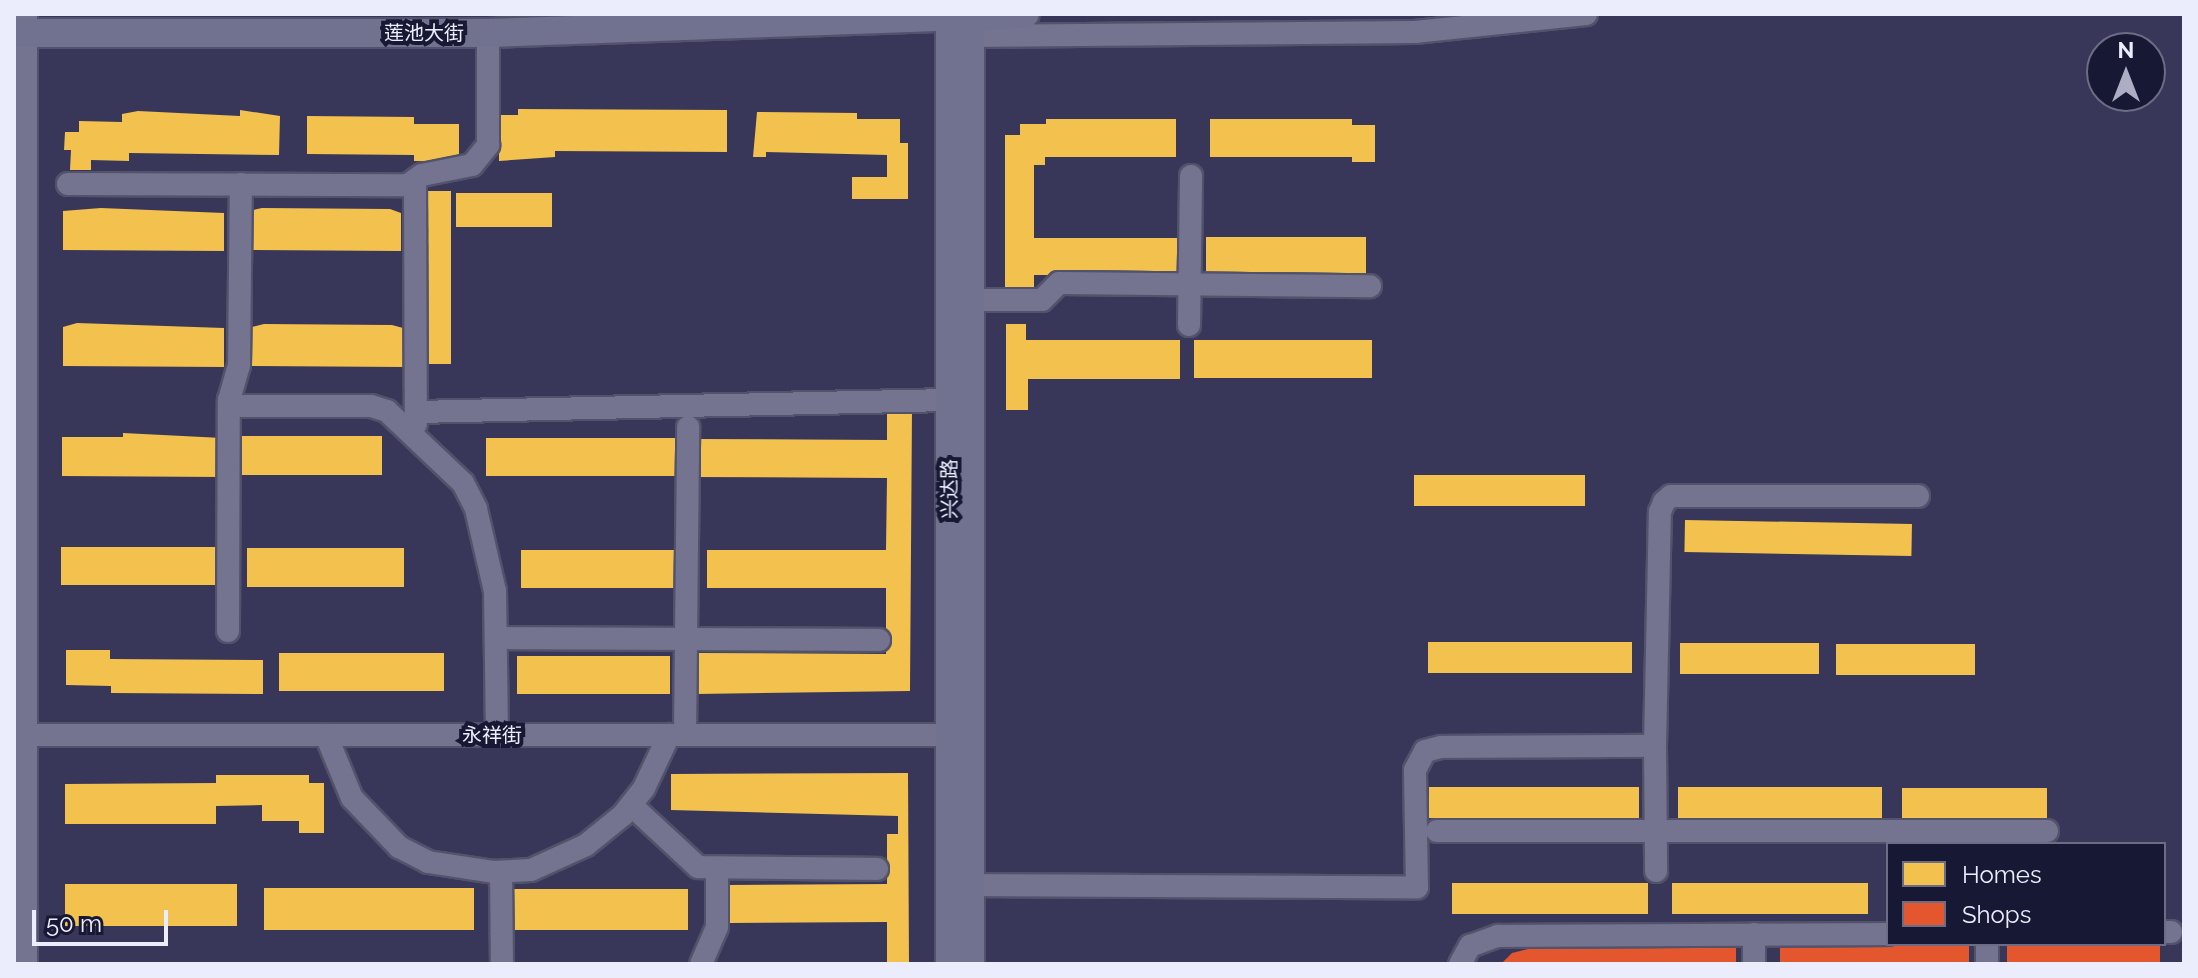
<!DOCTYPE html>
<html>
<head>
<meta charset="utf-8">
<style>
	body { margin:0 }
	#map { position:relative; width:2198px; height:978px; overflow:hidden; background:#393759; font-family:Raleway,"Noto Sans SC",sans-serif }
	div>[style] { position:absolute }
	.homes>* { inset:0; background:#f2c14e; transform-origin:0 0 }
	.shops>* { inset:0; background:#e4572e; transform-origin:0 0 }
	.roads { filter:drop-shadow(2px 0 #53526b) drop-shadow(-2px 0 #53526b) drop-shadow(0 2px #53526b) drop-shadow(0 -2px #53526b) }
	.minor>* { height:22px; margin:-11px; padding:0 11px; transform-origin:11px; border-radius:11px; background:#747490 }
	.major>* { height:28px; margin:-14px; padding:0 14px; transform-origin:14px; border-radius:14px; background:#71728f }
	span { translate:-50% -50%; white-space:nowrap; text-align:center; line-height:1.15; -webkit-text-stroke:8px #171833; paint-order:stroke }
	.street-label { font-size:20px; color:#ebedfd }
	.frame { position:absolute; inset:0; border:16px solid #ebedfd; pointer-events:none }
	.legend { position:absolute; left:1886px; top:842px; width:280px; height:104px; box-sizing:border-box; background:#171833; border:2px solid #6c6d84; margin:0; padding:10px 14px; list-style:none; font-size:24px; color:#ebedfd }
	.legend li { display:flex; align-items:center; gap:16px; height:40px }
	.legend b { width:40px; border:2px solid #6c6d84 }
	.north { position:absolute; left:2086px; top:32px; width:80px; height:80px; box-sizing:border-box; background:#171833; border:2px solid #6c6d84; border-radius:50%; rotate:0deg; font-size:22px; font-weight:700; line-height:32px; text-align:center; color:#ebedfd }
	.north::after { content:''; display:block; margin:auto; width:28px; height:36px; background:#adadc4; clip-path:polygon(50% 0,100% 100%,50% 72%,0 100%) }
	.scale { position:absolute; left:32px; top:910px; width:136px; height:36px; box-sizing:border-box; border:4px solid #ebedfd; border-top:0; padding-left:10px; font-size:24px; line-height:28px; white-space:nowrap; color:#ebedfd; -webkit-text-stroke:6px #171833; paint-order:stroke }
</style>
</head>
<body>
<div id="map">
	<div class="homes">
		<i style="clip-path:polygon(518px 109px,727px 110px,727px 152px,555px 151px,555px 157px,499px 161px,499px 115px,518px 115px)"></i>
		<i style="clip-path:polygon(240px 110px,280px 116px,279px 155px,129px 153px,129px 161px,91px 160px,91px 170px,70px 170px,71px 150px,64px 150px,65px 132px,79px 132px,79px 121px,122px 122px,122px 114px,138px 111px,240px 116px)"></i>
		<i style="clip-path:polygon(757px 112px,857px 113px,857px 119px,900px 119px,900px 143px,908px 143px,908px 199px,852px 199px,852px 177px,887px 177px,887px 155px,766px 152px,766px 157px,753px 157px)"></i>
		<i style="clip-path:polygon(307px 116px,414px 117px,414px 124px,459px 124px,459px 162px,414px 161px,414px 155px,307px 154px)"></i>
		<i style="clip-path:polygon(1046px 119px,1176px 119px,1176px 157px,1045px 157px,1045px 165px,1034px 165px,1034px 238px,1179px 238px,1179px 275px,1034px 275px,1034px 290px,1005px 290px,1005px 135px,1020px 135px,1020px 124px,1046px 124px)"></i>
		<i style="clip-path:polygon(1210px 119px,1352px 119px,1352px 125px,1375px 125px,1375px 162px,1352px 162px,1352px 157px,1210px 157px)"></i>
		<i style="left:423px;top:191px;width:28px;height:173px"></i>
		<i style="left:456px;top:193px;width:96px;height:34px"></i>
		<i style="clip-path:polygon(101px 208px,224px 213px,224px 251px,63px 250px,63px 211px)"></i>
		<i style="clip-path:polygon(262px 208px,390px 209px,401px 213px,401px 251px,249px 250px,249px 211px)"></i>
		<i style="left:1206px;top:237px;width:160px;height:38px"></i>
		<i style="clip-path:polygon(77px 323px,224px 328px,224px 367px,63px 366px,63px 327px)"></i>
		<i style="clip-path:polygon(264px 324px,392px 325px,403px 328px,403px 367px,251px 366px,252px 327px)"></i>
		<i style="clip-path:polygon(1006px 324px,1026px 324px,1026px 340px,1180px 340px,1180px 379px,1028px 379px,1028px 410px,1006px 410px)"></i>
		<i style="left:1194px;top:340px;width:178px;height:38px"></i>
		<i style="clip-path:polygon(887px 410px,912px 410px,910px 691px,696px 694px,696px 653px,886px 654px,886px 588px,707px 588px,707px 550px,886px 550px,887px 478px,693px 477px,694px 439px,887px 440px)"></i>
		<i style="clip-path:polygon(123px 433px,222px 438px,222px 477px,62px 476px,62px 437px,123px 437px)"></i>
		<i style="left:242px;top:436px;width:140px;height:39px"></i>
		<i style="left:486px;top:438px;width:193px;height:38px"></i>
		<i style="left:1414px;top:475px;width:171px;height:31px"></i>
		<i style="left:1685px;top:520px;width:227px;height:32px;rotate:1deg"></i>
		<i style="left:61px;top:547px;width:159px;height:38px"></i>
		<i style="left:247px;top:548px;width:157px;height:39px"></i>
		<i style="left:521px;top:550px;width:160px;height:38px"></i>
		<i style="left:1428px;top:642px;width:204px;height:31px"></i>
		<i style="left:1680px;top:643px;width:139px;height:31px"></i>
		<i style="left:1836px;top:644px;width:139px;height:31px"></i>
		<i style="clip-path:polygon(66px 650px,110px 650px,110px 659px,263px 660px,263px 694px,111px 693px,111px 686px,66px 685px)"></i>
		<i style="left:279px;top:653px;width:165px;height:38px"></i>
		<i style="left:517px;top:656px;width:153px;height:38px"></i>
		<i style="clip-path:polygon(908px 773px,909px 964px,887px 964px,887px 922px,728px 923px,728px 885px,887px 884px,887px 834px,898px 834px,898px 816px,671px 810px,671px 774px)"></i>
		<i style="clip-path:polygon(216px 775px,309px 775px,309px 783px,324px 783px,324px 833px,299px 833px,299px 821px,262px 821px,262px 805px,216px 806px,216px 824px,65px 824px,65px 784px,216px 783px)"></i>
		<i style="left:1429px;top:787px;width:210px;height:31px"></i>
		<i style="left:1678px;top:787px;width:204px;height:31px"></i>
		<i style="left:1902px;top:788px;width:145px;height:31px"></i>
		<i style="left:1452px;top:883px;width:196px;height:31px"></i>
		<i style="left:1672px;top:883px;width:196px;height:31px"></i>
		<i style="left:65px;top:884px;width:172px;height:42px"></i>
		<i style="left:264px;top:888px;width:210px;height:42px"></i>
		<i style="left:511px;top:889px;width:177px;height:41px"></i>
	</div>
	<div class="shops">
		<i style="left:2007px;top:945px;width:153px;height:19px"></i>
		<i style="left:1780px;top:946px;width:189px;height:18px"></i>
		<i style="clip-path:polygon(1536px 947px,1736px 947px,1736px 964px,1501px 964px,1512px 953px)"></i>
	</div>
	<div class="roads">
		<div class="minor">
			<i style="left:970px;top:36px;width:445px;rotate:-0.5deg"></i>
			<i style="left:1415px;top:32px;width:172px;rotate:-6deg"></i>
			<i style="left:415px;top:181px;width:243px;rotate:89.8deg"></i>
			<i style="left:68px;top:184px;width:340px;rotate:0.2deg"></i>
			<i style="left:408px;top:185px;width:17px;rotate:-36deg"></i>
			<i style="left:422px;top:175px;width:51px;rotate:-11.3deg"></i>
			<i style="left:472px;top:165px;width:26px;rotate:-51deg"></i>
			<i style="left:488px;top:145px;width:112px;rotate:-90deg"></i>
			<i style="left:970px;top:300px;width:72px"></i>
			<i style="left:1042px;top:300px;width:24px;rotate:-45deg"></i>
			<i style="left:1059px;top:283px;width:311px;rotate:0.6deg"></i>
			<i style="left:1189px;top:325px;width:149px;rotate:-89.2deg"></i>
			<i style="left:229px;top:406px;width:142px"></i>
			<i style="left:371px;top:406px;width:17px;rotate:17deg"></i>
			<i style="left:387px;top:411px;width:105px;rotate:43.5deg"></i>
			<i style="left:463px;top:483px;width:29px;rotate:63deg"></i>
			<i style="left:476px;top:509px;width:84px;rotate:77deg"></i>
			<i style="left:495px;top:591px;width:144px;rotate:89.2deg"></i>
			<i style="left:416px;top:412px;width:534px;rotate:-1.29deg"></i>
			<i style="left:228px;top:631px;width:231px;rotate:-89.8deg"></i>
			<i style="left:229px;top:400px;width:35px;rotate:-74deg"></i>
			<i style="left:239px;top:366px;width:182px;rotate:-89.4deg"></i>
			<i style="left:497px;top:638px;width:382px;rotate:0.3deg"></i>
			<i style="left:14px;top:735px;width:951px"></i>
			<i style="left:326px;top:735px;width:68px;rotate:67.6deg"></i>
			<i style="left:352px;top:798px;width:68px;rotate:46.2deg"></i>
			<i style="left:399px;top:847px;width:33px;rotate:27deg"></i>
			<i style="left:428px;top:862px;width:66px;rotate:8.7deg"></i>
			<i style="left:493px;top:872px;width:38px;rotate:-3deg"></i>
			<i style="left:531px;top:870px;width:60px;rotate:-24.4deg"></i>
			<i style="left:586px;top:845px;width:48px;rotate:-39deg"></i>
			<i style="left:623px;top:815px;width:34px;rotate:-52deg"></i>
			<i style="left:644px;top:788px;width:59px;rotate:-64.7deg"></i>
			<i style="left:685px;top:735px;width:308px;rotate:-89.4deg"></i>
			<i style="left:1655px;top:746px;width:234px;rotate:-88.8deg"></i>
			<i style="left:1660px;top:512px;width:11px;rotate:-68deg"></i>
			<i style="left:1664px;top:502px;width:9px;rotate:-41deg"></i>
			<i style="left:1671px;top:496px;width:247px"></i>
			<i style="left:631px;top:805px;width:91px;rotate:42.8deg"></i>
			<i style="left:698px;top:867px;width:179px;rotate:0.6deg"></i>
			<i style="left:1437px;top:831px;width:610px"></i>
			<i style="left:501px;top:872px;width:92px;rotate:89.4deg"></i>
			<i style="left:970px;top:885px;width:447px;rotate:0.3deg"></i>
			<i style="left:1417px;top:887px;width:117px;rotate:-91deg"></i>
			<i style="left:1415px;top:770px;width:21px;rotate:-62deg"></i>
			<i style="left:1425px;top:751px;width:16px;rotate:-14deg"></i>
			<i style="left:1441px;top:747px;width:214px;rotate:-0.3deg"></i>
			<i style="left:1655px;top:746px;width:125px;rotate:89.5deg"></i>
			<i style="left:2164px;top:932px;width:7px"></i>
			<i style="left:1754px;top:934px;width:30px;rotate:90deg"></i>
			<i style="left:1987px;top:944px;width:20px;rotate:90deg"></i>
			<i style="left:26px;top:964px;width:950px;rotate:-90deg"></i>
			<i style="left:701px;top:964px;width:40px;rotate:-66.6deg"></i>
			<i style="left:717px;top:927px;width:57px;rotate:-90deg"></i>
			<i style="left:1460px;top:964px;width:21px;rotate:-61deg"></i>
			<i style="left:1470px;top:946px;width:30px;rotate:-20deg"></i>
			<i style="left:1498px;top:936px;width:390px;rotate:-0.3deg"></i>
		</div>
		<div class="major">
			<i style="left:950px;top:14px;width:950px;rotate:90deg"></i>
			<i style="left:970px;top:14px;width:950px;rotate:90deg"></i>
			<i style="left:14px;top:33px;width:474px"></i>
			<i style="left:488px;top:33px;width:537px;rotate:-2.03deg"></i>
		</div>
	</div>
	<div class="street-label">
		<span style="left:424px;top:33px">莲池大街</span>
		<span style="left:950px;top:489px;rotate:-90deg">兴达路</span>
		<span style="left:492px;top:735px">永祥街</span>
	</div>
	<div class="frame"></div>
	<ul class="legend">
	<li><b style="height:22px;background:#f2c14e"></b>Homes</li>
	<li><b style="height:22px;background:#e4572e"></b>Shops</li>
	</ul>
	<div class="north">N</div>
	<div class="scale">50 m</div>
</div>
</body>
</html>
